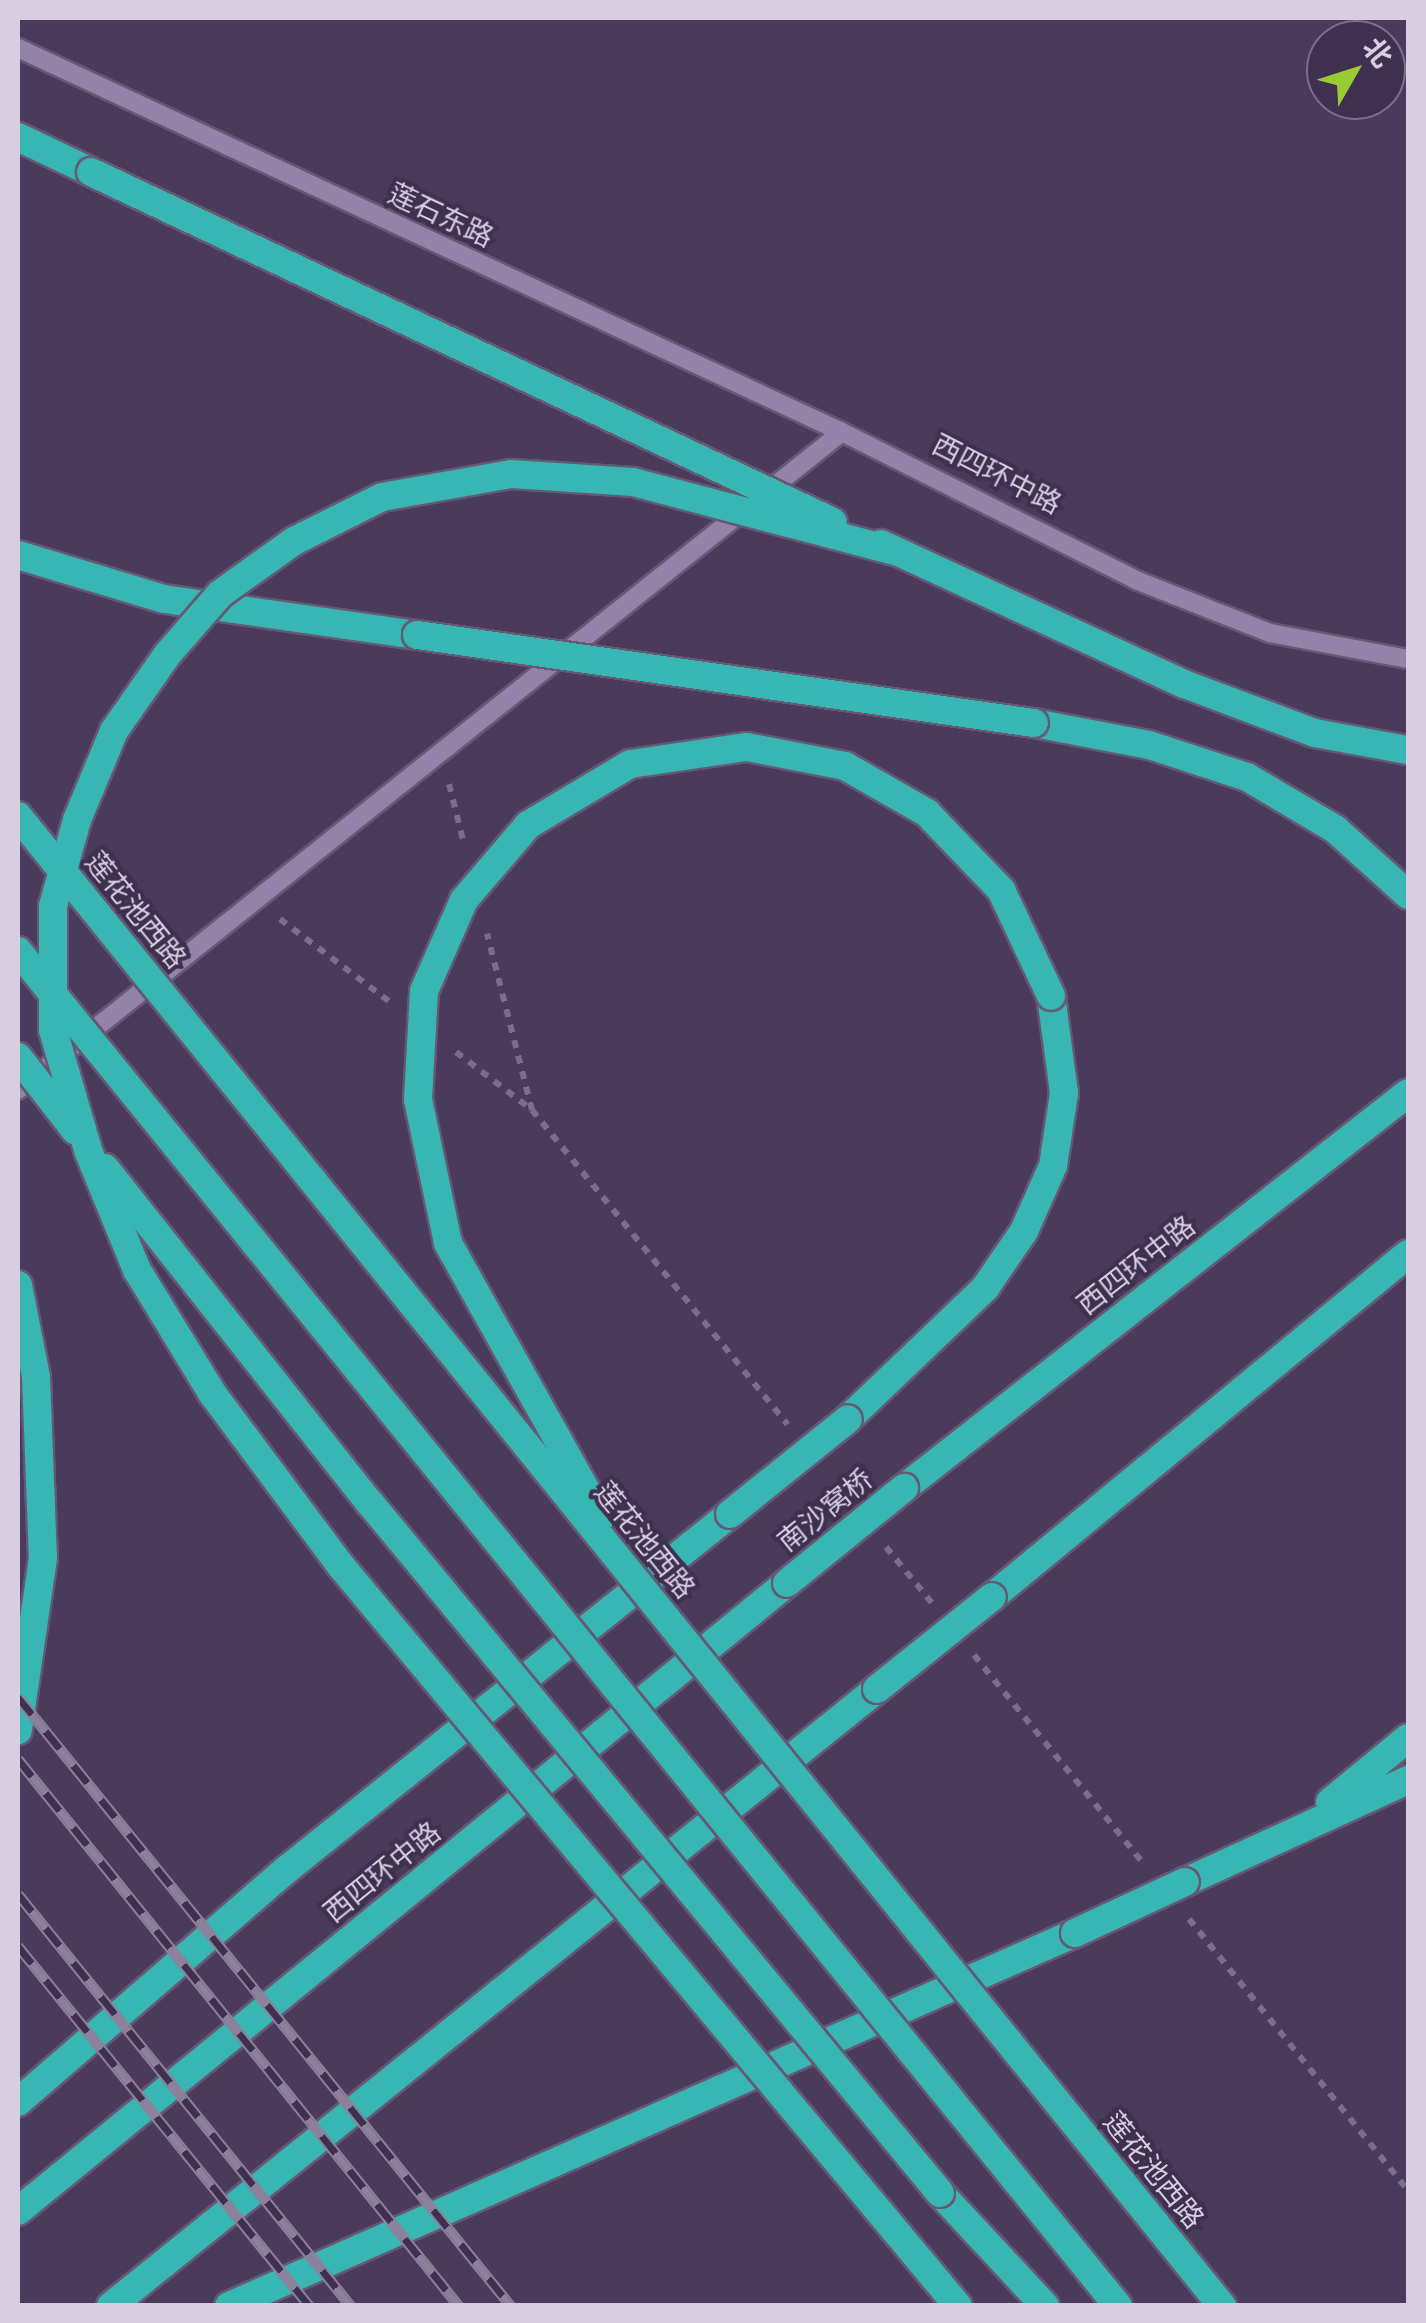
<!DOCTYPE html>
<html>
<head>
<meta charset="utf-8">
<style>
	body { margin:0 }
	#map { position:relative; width:1426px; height:2323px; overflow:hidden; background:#4a3a5b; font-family:"Asap Condensed","Noto Sans SC",sans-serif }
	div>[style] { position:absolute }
	.path>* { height:6px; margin-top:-3px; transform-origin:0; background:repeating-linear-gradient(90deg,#7b6e8a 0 8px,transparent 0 16px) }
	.roads { filter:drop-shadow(2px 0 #655873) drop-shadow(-2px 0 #655873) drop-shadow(0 2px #655873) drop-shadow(0 -2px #655873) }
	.tertiary>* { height:18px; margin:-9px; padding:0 9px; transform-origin:9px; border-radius:9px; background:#9483a8 }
	.trunk>* { height:28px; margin:-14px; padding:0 14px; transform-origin:14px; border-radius:14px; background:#37b6b3 }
	.rail>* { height:11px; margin-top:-5.5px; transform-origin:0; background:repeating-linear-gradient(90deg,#3f304f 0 22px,#8d809b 0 44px); box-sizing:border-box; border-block:2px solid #8d809b }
	.bridges { filter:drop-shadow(2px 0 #655873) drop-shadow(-2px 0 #655873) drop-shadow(0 2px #655873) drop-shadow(0 -2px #655873) }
	.trunk-bridge>* { height:28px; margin:-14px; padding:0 14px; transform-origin:14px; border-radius:14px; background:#37b6b3 }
	span { translate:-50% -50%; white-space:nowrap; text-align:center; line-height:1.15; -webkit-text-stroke:8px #3f304f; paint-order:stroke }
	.street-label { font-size:28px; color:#d7cee2 }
	.frame { position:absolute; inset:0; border:20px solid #d7cee2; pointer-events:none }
	.north { position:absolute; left:1306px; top:20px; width:100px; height:100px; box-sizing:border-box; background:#3f304f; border:2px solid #7c6f8a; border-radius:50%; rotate:51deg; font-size:28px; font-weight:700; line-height:40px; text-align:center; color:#d7cee2 }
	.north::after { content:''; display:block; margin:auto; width:35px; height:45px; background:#9acb34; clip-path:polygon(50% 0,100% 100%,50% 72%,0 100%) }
</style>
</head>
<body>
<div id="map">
	<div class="path">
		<i style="left:449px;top:784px;width:62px;rotate:76deg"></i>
		<i style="left:280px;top:919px;width:138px;rotate:37deg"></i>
		<i style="left:456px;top:1052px;width:96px;rotate:37.3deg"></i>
		<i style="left:532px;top:1110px;width:182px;rotate:-104.3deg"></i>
		<i style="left:532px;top:1110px;width:405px;rotate:50.9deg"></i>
		<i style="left:886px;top:1547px;width:72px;rotate:50.6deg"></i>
		<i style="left:974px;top:1655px;width:268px;rotate:50.9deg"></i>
		<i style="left:1189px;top:1919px;width:348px;rotate:51.1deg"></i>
	</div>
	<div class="roads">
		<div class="tertiary">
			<i style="left:18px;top:48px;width:909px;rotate:24.99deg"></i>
			<i style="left:842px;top:432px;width:331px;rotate:26.7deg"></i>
			<i style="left:1138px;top:581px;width:142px;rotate:21.5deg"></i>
			<i style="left:1270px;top:633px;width:140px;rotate:10.7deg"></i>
			<i style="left:18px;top:1090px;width:1054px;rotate:-38.61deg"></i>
		</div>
		<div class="trunk">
			<i style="left:18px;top:137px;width:81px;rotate:25.6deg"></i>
			<i style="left:18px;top:555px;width:152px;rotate:16.8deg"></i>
			<i style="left:164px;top:599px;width:256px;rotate:8.1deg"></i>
			<i style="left:1034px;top:723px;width:117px;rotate:10.8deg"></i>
			<i style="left:1149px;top:745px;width:103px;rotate:18.1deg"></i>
			<i style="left:1247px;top:777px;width:102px;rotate:30.6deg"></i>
			<i style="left:1335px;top:829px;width:98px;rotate:42.1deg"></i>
			<i style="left:18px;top:1285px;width:94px;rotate:78.9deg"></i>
			<i style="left:36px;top:1377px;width:181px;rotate:87.8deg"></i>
			<i style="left:43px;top:1558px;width:174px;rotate:98.3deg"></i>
			<i style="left:848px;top:1419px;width:190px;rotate:-43.7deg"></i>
			<i style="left:985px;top:1288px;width:69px;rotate:-55.6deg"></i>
			<i style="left:1024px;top:1231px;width:71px;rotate:-66deg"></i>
			<i style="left:1053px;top:1166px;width:74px;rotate:-81.4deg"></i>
			<i style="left:1064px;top:1093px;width:98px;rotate:-97.6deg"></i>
			<i style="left:904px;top:1488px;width:640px;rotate:-38.09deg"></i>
			<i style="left:992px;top:1597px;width:539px;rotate:-39.51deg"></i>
			<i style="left:1330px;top:1802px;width:101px;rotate:-39.4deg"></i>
			<i style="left:1185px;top:1882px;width:245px;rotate:-24.6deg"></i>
			<i style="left:18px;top:2102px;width:354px;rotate:-40.9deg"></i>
			<i style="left:286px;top:1870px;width:569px;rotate:-38.72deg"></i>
			<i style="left:940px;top:2193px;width:154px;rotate:47.1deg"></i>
			<i style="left:18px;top:2211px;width:993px;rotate:-39.24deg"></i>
			<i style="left:111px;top:2306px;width:984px;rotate:-38.85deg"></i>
			<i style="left:229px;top:2306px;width:925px;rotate:-23.79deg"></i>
		</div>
	</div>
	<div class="rail">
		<i style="left:18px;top:1697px;width:784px;rotate:51.01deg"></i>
		<i style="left:18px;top:1759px;width:703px;rotate:51.12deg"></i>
		<i style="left:18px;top:1894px;width:530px;rotate:51.05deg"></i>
		<i style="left:18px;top:1946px;width:464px;rotate:51deg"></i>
	</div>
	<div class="bridges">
		<div class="trunk-bridge">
			<i style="left:91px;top:172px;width:820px;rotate:25.25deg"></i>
			<i style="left:881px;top:544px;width:334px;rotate:24.8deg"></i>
			<i style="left:1184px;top:684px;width:140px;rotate:20.5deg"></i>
			<i style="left:1315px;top:733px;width:95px;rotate:10.4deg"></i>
			<i style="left:898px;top:552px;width:274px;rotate:-165.2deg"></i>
			<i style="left:633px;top:482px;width:122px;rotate:-176.2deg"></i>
			<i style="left:511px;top:474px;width:131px;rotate:169.9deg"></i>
			<i style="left:382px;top:497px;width:98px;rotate:153.4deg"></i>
			<i style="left:294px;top:541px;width:91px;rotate:144.4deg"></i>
			<i style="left:220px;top:594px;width:81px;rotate:131deg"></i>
			<i style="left:167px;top:655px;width:93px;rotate:124.9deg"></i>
			<i style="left:114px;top:731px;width:96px;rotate:112.6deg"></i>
			<i style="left:77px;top:820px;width:89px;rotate:105.6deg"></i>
			<i style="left:53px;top:906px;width:124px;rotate:90deg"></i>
			<i style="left:53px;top:1030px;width:128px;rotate:73.7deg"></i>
			<i style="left:89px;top:1153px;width:126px;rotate:67.7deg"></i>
			<i style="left:137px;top:1270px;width:144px;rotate:58.6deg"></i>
			<i style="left:212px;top:1393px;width:216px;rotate:53.3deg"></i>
			<i style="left:341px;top:1566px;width:963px;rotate:50.18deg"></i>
			<i style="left:417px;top:635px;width:623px;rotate:8.12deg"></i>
			<i style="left:18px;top:816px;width:1916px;rotate:51.06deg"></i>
			<i style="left:18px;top:951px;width:1745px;rotate:50.93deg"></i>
			<i style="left:18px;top:1057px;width:93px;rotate:52deg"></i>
			<i style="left:105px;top:1168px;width:427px;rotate:51.7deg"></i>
			<i style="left:370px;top:1503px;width:895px;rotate:50.44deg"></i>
			<i style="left:730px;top:1514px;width:151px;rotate:-38.8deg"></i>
			<i style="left:601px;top:1517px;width:314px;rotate:-119.2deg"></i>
			<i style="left:448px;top:1243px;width:147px;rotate:-101.8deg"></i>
			<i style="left:418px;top:1099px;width:108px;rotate:-86.8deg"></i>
			<i style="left:424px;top:991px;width:99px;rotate:-66.3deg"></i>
			<i style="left:464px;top:900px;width:99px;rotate:-49.5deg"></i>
			<i style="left:528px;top:825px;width:119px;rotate:-30.9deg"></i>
			<i style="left:630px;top:764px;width:118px;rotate:-8.3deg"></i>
			<i style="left:747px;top:747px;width:100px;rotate:11deg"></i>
			<i style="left:845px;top:766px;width:95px;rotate:29.8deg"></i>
			<i style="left:927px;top:813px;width:107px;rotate:46.1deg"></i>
			<i style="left:1001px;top:890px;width:117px;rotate:64.7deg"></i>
			<i style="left:787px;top:1583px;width:151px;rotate:-39.1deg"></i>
			<i style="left:877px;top:1689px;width:147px;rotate:-38.7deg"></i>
			<i style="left:1075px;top:1933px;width:121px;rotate:-24.9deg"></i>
		</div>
	</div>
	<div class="street-label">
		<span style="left:441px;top:215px;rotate:25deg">莲石东路</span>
		<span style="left:997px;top:474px;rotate:27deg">西四环中路</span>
		<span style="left:136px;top:910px;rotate:51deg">莲花池西路</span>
		<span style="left:1136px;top:1265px;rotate:-38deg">西四环中路</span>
		<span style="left:825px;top:1510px;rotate:-39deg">南沙窝桥</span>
		<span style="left:645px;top:1540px;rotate:51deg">莲花池西路</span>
		<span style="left:382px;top:1872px;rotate:-39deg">西四环中路</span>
		<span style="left:1154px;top:2170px;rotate:51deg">莲花池西路</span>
	</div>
	<div class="frame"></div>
	<div class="north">北</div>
</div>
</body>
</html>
